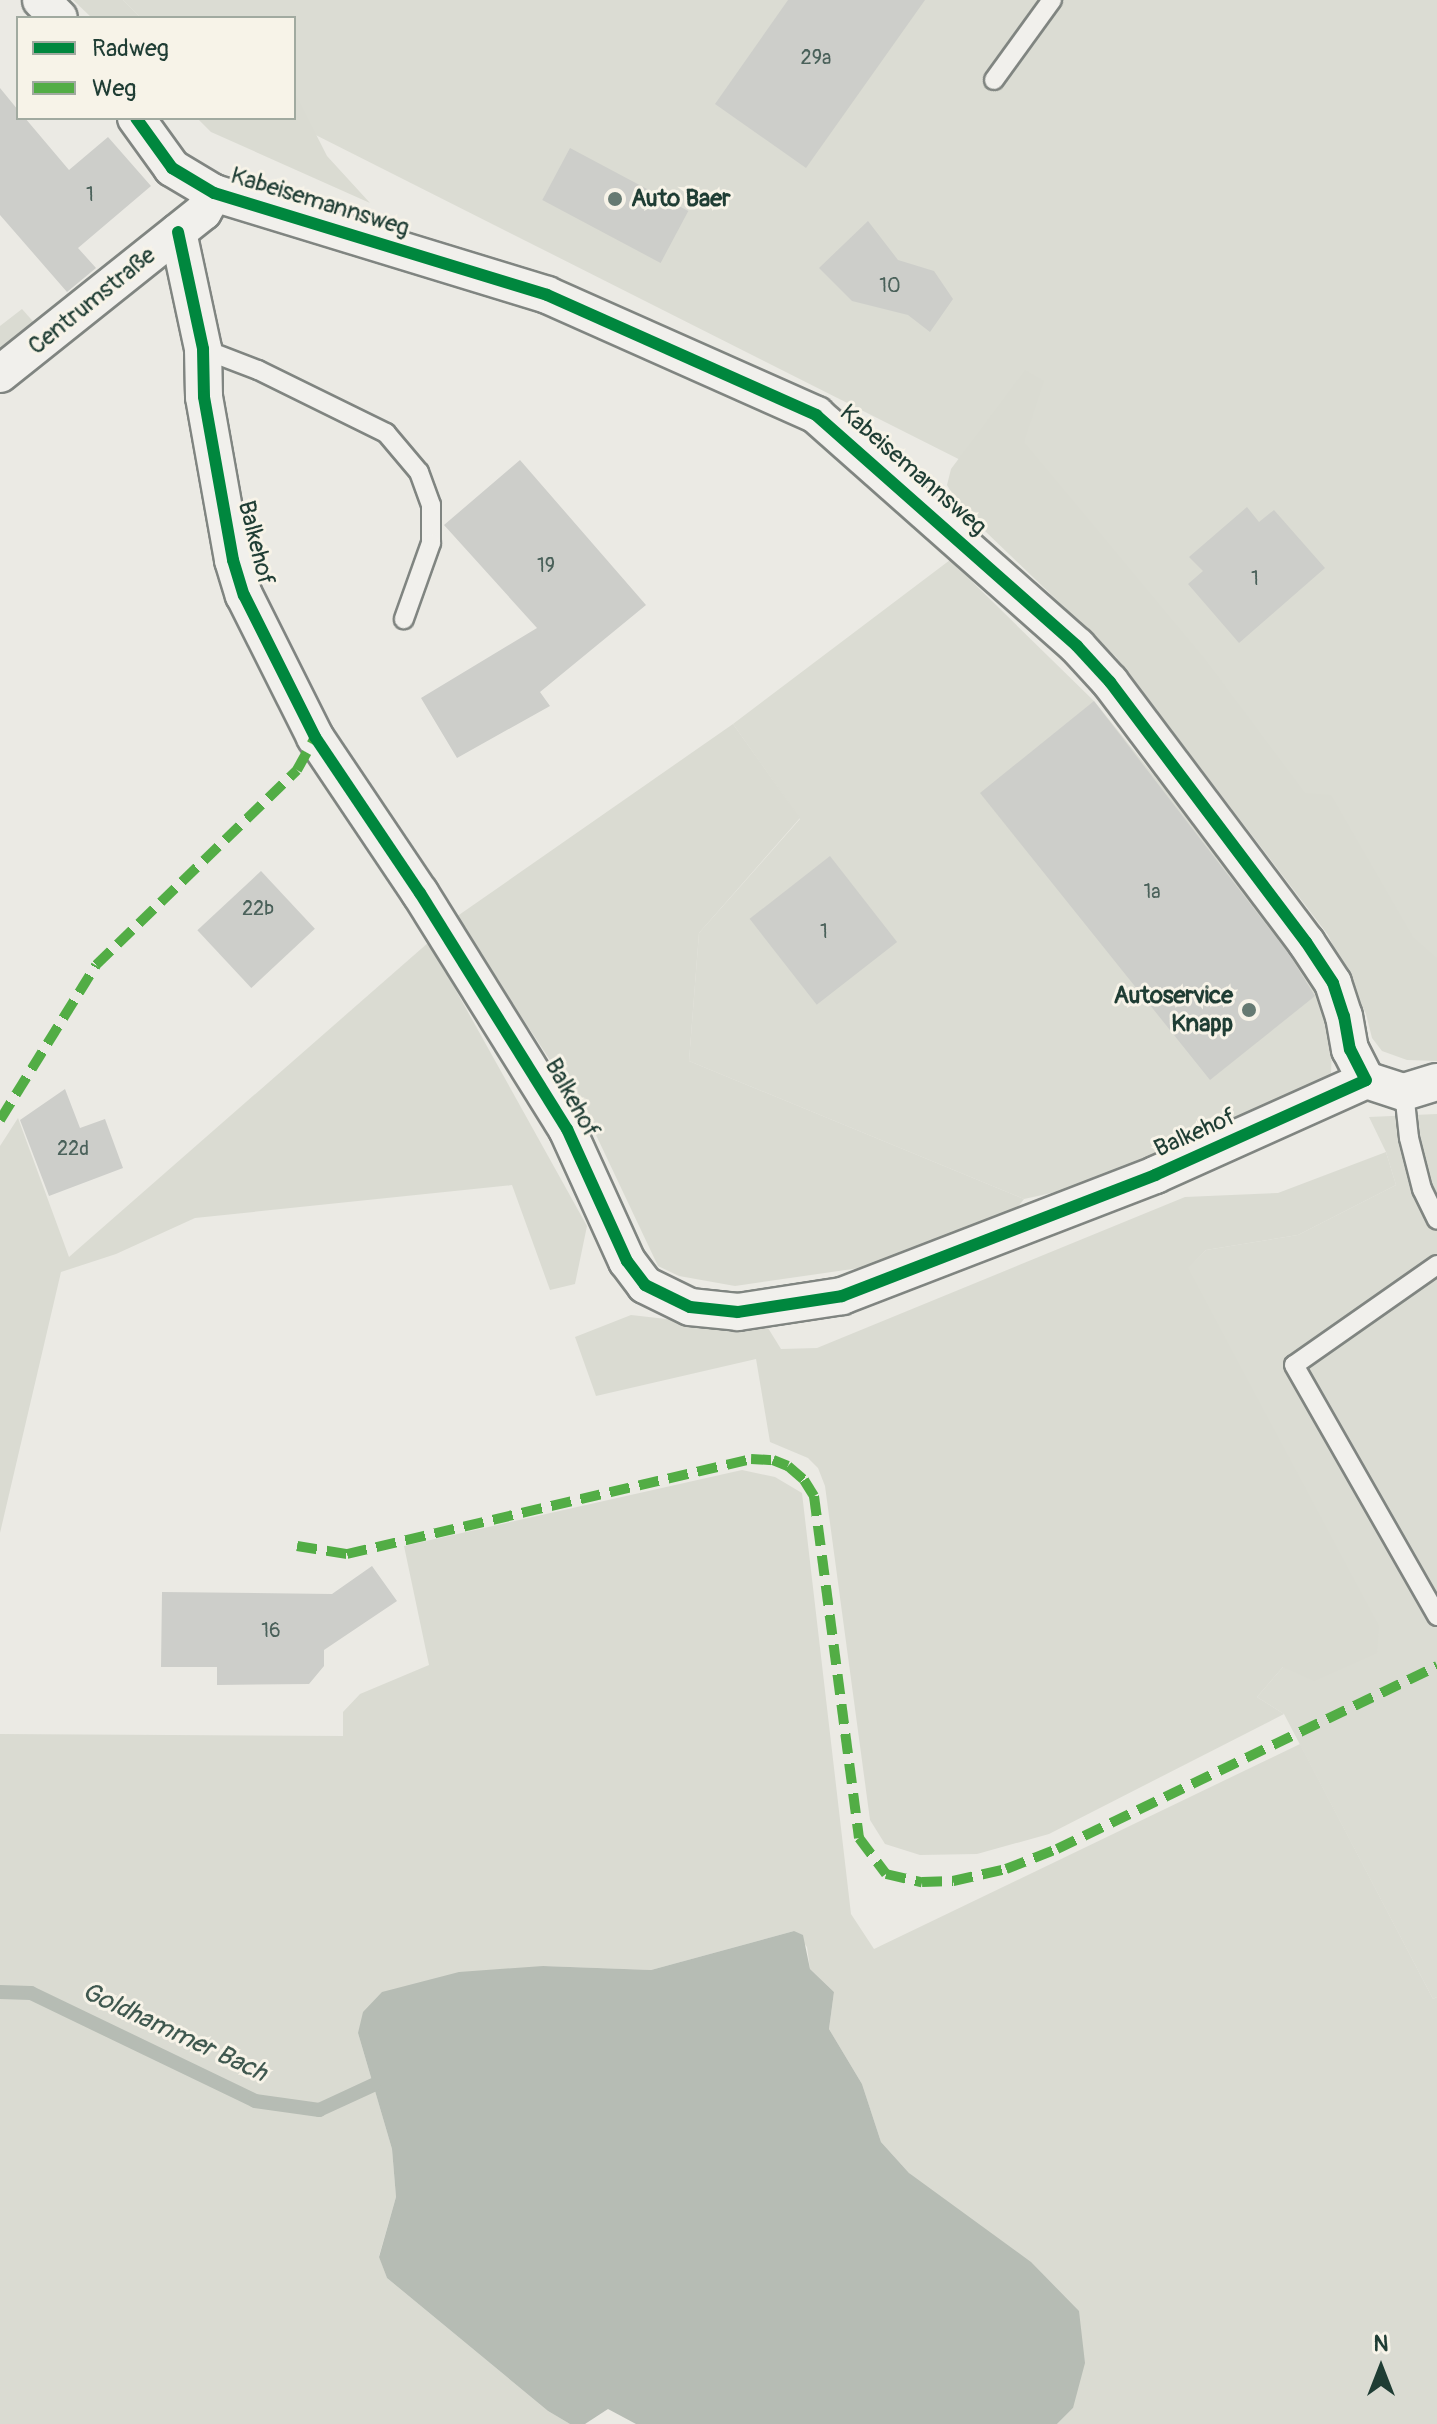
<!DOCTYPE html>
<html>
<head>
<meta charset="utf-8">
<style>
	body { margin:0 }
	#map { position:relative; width:1437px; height:2424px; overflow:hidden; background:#ebeae4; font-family:Pangolin,sans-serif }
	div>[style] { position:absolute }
	.built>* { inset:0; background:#dbdcd3 }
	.green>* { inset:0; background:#dadbd2 }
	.water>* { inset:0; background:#b6bcb4 }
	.stream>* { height:14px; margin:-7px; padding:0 7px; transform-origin:7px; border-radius:7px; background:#b6bcb4 }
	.building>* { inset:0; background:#cdceca; transform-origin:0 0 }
	.roads { filter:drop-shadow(2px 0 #808581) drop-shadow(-2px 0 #808581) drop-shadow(0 2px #808581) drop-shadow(0 -2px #808581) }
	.lane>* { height:18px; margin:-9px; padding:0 9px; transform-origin:9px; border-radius:9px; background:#f1f0ec }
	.street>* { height:36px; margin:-18px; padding:0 18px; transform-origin:18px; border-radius:18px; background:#f1f0ec }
	.quiet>* { height:10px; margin-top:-5px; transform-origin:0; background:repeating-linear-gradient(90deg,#52ad45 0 20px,transparent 0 30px) }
	.cycleway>* { height:12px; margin:-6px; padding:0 6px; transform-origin:6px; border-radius:6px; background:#00873e }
	.dots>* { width:22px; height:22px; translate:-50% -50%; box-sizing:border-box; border:4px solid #f7f3e8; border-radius:50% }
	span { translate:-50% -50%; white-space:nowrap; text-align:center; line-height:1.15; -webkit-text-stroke:6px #f7f3e8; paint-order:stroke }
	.number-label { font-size:20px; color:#4a615a }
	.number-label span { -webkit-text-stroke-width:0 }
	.poi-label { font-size:24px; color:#1f3d34; font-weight:700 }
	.left { translate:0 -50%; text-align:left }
	.right { translate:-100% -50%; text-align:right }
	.street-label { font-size:24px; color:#1f3d34 }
	.water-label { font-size:26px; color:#3f584f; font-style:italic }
	.legend { position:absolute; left:16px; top:16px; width:280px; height:104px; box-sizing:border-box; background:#f7f3e8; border:2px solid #a1aaa0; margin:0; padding:10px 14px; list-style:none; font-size:24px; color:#1f3d34 }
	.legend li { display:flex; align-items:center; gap:16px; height:40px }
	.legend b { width:40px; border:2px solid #a1aaa0 }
	.north { position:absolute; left:1341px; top:2328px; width:80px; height:80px; -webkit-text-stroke:6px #f7f3e8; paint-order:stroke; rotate:0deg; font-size:22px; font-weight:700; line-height:32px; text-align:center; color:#1f3d34 }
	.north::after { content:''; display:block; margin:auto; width:28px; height:36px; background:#1f3d34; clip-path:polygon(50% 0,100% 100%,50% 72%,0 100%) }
</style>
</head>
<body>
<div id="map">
	<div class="built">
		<i style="clip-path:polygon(123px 0,1437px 0,1437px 988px,1026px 493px,282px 118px,294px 118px,294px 18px,141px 18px)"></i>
		<i style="clip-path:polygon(950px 560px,1094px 701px,1325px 988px,1332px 1045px,1331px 1075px,1312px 1098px,1106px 1181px,1024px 1199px,689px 1061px,699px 933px,800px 819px,733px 724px)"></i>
		<i style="clip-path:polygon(1437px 1114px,1437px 1997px,1433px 1999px,1284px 1714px,1257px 1697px,1283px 1667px,1187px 1268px,1206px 1250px,1298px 1235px,1396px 1185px,1386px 1152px,1369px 1117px)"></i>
	</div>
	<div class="green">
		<i style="clip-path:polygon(73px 0,123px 0,141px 18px,92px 18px)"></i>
		<i style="clip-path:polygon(294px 91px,327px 156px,370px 203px,211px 132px,197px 118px,294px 118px)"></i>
		<i style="clip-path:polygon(22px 309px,38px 327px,0 356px,0 326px)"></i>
		<i style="clip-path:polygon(1025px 370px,1044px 381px,1024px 442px,1205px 659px,1305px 793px,1331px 795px,1413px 937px,1437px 958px,1437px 1061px,1407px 1060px,1382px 1051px,1372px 1038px,1366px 1014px,1328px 935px,1116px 657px,960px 507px,947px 485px,951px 469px)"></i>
		<i style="clip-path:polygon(733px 724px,800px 818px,699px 933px,689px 1061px,1024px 1199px,1007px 1221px,887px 1264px,735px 1286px,679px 1276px,658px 1266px,588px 1118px,456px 917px)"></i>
		<i style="clip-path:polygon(429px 942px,587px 1226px,575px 1284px,550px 1290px,512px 1185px,195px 1218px,116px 1254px,61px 1272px,0 1533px,0 1146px,18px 1118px,69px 1257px)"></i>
		<i style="clip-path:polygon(1386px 1152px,1396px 1185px,1298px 1235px,1206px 1250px,1188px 1268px,1379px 1626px,1377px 1653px,1314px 1681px,1283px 1667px,1257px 1697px,1284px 1714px,1049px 1834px,977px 1854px,920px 1855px,885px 1844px,870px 1820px,825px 1486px,818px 1468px,808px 1458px,770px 1442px,756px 1359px,596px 1396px,575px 1337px,631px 1315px,746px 1328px,757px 1326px,768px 1328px,781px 1349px,817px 1348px,1185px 1197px,1278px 1193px)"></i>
		<i style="clip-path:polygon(742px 1470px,775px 1477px,802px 1493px,851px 1914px,874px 1949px,1300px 1744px,1433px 1999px,1437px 1997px,1437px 2424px,1057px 2424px,1073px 2408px,909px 2173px,881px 2142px,862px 2084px,829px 2029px,834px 1992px,810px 1969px,807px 1947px,794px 1931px,651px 1970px,543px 1966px,358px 2033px,392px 2149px,396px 2197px,379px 2256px,387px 2278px,548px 2411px,570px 2424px,0 2424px,0 1734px,343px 1736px,343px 1712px,360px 1694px,429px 1665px,404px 1546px)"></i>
	</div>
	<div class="water">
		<i style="clip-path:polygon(794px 1931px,803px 1935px,810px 1969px,834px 1992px,829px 2029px,862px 2084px,881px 2142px,909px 2173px,1031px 2262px,1079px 2311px,1085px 2363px,1073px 2408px,1057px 2424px,636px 2424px,608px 2409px,585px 2424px,570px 2424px,548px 2411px,387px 2278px,379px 2257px,396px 2197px,392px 2149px,358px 2033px,363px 2012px,382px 1992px,459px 1972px,543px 1966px,651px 1970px)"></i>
	</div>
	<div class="stream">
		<i style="left:0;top:1992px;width:31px;rotate:2deg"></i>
		<i style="left:31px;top:1993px;width:249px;rotate:25.7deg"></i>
		<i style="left:255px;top:2101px;width:65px;rotate:8deg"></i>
		<i style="left:319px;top:2110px;width:60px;rotate:-24.8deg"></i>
	</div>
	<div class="building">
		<i style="clip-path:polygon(788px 0,925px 0,806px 168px,715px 104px)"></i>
		<i style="clip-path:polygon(0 88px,18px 110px,18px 118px,25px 118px,69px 170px,108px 137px,151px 186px,78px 248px,96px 268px,67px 292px,0 215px)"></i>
		<i style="left:570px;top:148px;width:134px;height:59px;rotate:28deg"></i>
		<i style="clip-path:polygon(868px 221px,898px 260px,934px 271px,953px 299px,930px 332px,908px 315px,852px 301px,819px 268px)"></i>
		<i style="clip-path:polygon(520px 460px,646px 605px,540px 692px,550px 706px,457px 758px,421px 698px,537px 628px,444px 525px)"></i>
		<i style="clip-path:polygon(1247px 507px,1259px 522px,1274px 510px,1325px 568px,1239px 643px,1188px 584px,1203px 571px,1189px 557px)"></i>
		<i style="clip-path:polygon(1094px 701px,1289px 954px,1315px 996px,1210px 1080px,980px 793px)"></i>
		<i style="left:830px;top:856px;width:109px;height:102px;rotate:52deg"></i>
		<i style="left:261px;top:871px;width:79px;height:87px;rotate:47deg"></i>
		<i style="clip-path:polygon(65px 1089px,80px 1128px,105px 1119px,123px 1168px,49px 1196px,20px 1120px)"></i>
		<i style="clip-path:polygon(372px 1566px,397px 1601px,324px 1650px,324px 1666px,309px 1684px,217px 1685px,217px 1667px,161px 1667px,162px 1592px,332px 1594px)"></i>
	</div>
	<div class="roads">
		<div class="lane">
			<i style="left:994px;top:80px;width:99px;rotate:-54.1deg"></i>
			<i style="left:203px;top:349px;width:59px;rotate:20.9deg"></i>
			<i style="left:258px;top:370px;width:143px;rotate:26.2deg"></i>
			<i style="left:386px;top:433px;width:51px;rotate:49.8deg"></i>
			<i style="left:419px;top:472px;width:35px;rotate:70deg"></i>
			<i style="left:431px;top:505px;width:38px;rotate:90deg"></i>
			<i style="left:431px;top:543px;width:81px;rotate:109.6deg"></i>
			<i style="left:1404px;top:1092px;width:46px;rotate:83.8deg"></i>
			<i style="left:1409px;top:1138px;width:53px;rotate:75.7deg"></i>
			<i style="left:1422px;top:1189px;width:34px;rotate:64deg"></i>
			<i style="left:1437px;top:1265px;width:174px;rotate:145deg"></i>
			<i style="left:1294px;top:1365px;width:289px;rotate:60.3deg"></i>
		</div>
		<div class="street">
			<i style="left:41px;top:0;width:25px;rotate:45deg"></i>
			<i style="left:136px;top:118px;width:62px;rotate:54.2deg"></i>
			<i style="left:172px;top:168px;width:49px;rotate:30.8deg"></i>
			<i style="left:214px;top:193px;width:348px;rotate:17deg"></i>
			<i style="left:547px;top:295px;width:295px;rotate:24deg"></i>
			<i style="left:816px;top:415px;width:349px;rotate:41.5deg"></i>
			<i style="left:1077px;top:646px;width:49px;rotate:47.5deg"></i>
			<i style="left:1110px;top:682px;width:326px;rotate:53deg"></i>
			<i style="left:1306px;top:942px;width:49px;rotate:56.6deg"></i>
			<i style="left:1333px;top:983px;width:35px;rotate:72deg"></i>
			<i style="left:1344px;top:1016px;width:34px;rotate:80deg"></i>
			<i style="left:1350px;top:1049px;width:35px;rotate:63deg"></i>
			<i style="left:178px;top:232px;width:120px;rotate:77.9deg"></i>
			<i style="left:203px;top:349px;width:48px;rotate:88.8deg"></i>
			<i style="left:204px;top:397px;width:166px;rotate:79.9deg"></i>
			<i style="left:233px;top:560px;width:37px;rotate:73deg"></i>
			<i style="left:244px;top:595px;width:159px;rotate:63.4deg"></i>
			<i style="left:315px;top:737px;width:188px;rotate:56.1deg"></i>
			<i style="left:420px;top:893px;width:278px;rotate:58.1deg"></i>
			<i style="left:567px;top:1129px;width:145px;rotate:65.6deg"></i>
			<i style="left:627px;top:1261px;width:30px;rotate:53deg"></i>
			<i style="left:645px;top:1285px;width:50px;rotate:26.1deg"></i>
			<i style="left:690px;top:1307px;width:48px;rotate:5.9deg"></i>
			<i style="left:738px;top:1312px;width:105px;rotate:-8.7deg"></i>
			<i style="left:842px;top:1296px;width:336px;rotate:-21.1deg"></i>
			<i style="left:1155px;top:1175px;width:231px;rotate:-24.2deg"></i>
			<i style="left:0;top:374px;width:260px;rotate:-38.6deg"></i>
			<i style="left:203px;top:212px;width:22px;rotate:-60deg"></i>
			<i style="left:1366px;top:1080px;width:40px;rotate:18deg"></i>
			<i style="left:1404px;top:1092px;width:34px;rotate:-17deg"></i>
		</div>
	</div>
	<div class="quiet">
		<i style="left:0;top:1120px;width:182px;rotate:-58.2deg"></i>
		<i style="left:96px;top:965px;width:280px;rotate:-44.1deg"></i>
		<i style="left:297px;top:770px;width:38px;rotate:-61deg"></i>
		<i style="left:297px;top:1546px;width:51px;rotate:9.1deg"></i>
		<i style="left:347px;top:1554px;width:415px;rotate:-13.2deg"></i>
		<i style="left:751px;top:1459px;width:22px;rotate:3deg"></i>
		<i style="left:773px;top:1460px;width:16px;rotate:22deg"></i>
		<i style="left:788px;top:1466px;width:21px;rotate:41deg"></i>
		<i style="left:804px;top:1480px;width:19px;rotate:58deg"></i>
		<i style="left:814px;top:1496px;width:345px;rotate:82.5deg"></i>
		<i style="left:859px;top:1838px;width:45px;rotate:53.1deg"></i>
		<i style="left:886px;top:1874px;width:37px;rotate:13deg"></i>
		<i style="left:922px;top:1882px;width:31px;rotate:-2deg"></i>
		<i style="left:953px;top:1881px;width:54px;rotate:-12.8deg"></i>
		<i style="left:1006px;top:1869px;width:55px;rotate:-21.4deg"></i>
		<i style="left:1057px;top:1849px;width:422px;rotate:-25.7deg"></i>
	</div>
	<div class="cycleway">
		<i style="left:136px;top:118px;width:62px;rotate:54.2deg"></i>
		<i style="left:172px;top:168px;width:49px;rotate:30.8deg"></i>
		<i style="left:214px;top:193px;width:348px;rotate:17deg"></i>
		<i style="left:547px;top:295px;width:295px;rotate:24deg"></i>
		<i style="left:816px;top:415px;width:349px;rotate:41.5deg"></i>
		<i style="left:1077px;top:646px;width:49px;rotate:47.5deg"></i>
		<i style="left:1110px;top:682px;width:326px;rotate:53deg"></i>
		<i style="left:1306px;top:942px;width:49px;rotate:56.6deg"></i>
		<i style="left:1333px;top:983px;width:35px;rotate:72deg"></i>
		<i style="left:1344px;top:1016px;width:34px;rotate:80deg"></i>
		<i style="left:1350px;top:1049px;width:35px;rotate:63deg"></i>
		<i style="left:178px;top:232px;width:120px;rotate:77.9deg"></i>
		<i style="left:203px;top:349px;width:48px;rotate:88.8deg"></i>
		<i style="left:204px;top:397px;width:166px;rotate:79.9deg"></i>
		<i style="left:233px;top:560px;width:37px;rotate:73deg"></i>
		<i style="left:244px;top:595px;width:159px;rotate:63.4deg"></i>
		<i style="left:315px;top:737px;width:188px;rotate:56.1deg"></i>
		<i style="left:420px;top:893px;width:278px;rotate:58.1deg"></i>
		<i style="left:567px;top:1129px;width:145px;rotate:65.6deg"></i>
		<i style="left:627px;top:1261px;width:30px;rotate:53deg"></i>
		<i style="left:645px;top:1285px;width:50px;rotate:26.1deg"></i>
		<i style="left:690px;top:1307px;width:48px;rotate:5.9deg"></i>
		<i style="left:738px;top:1312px;width:105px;rotate:-8.7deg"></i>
		<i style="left:842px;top:1296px;width:336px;rotate:-21.1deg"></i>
		<i style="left:1155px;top:1175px;width:231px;rotate:-24.2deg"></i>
	</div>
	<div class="dots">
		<i style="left:615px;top:199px;background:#667a72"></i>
		<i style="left:1249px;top:1010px;background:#667a72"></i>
	</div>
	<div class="number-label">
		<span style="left:816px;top:57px">29a</span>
		<span style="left:90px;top:194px">1</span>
		<span style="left:890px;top:285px">10</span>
		<span style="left:546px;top:565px">19</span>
		<span style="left:1255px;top:578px">1</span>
		<span style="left:1152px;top:891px">1a</span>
		<span style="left:258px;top:908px">22b</span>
		<span style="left:824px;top:931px">1</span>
		<span style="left:73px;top:1148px">22d</span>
		<span style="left:271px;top:1630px">16</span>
	</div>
	<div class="poi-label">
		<span class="left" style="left:631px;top:199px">Auto Baer</span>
		<span class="right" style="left:1233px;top:1010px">Autoservice<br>Knapp</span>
	</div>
	<div class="street-label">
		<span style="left:320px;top:202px;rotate:17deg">Kabeisemannsweg</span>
		<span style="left:92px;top:301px;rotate:-39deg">Centrumstraße</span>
		<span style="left:913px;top:470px;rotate:41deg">Kabeisemannsweg</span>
		<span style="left:256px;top:543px;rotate:76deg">Balkehof</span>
		<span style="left:572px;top:1098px;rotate:61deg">Balkehof</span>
		<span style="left:1195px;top:1133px;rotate:-24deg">Balkehof</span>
	</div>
	<div class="water-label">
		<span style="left:174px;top:2033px;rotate:25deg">Goldhammer Bach</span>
	</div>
	<ul class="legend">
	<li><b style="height:10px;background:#00873e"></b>Radweg</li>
	<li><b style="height:10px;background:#52ad45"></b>Weg</li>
	</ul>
	<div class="north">N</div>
</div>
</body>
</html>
